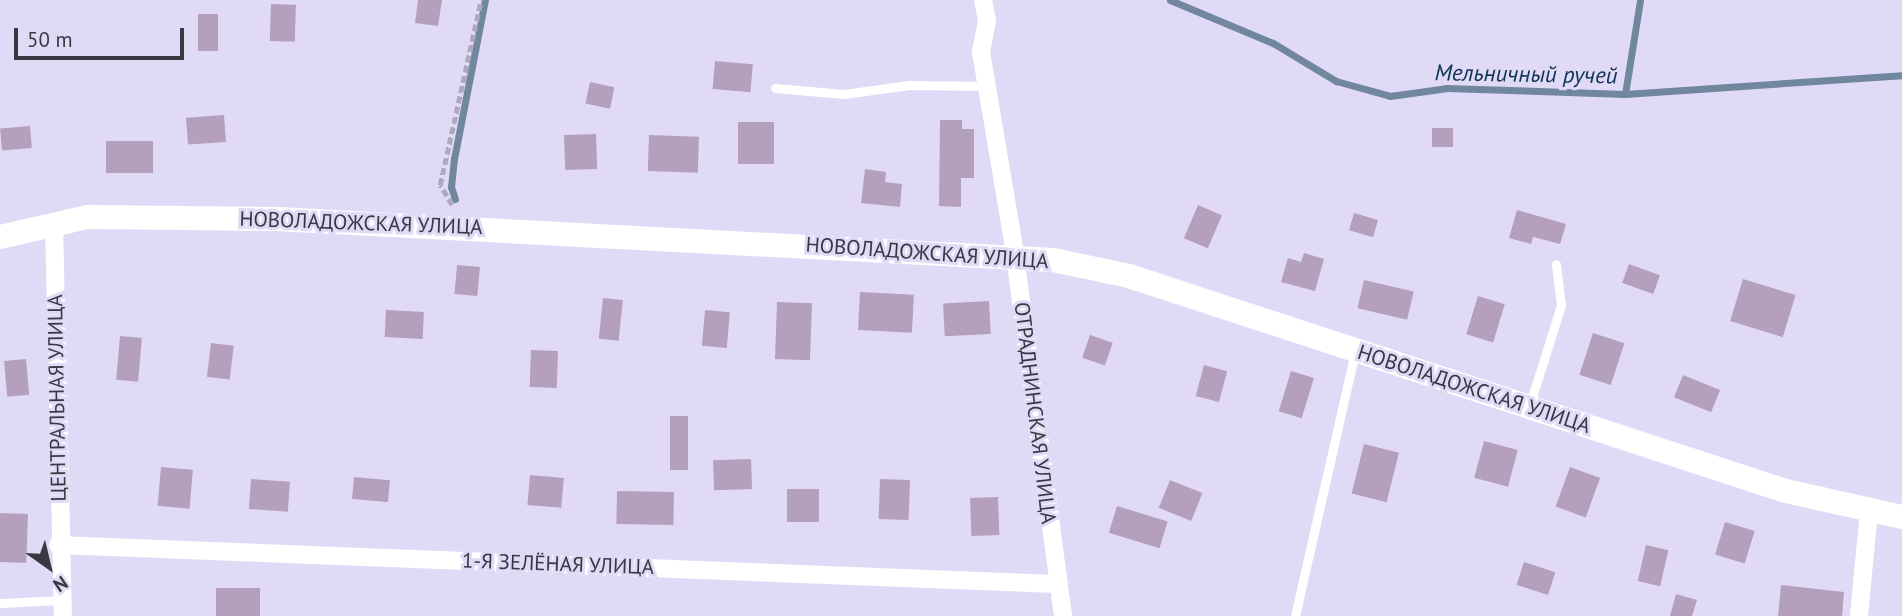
<!DOCTYPE html>
<html>
<head>
<meta charset="utf-8">
<style>
	body { margin:0 }
	#map { position:relative; width:1902px; height:616px; overflow:hidden; background:#e1daf6; font-family:"PT Sans",sans-serif }
	div>[style] { position:absolute }
	.stream>* { height:7px; margin:-3.5px; padding:0 3.5px; transform-origin:3.5px; border-radius:3.5px; background:#7187a0 }
	.building>* { inset:0; background:#b4a0bc; transform-origin:0 0 }
	.path>* { height:4.5px; margin-top:-2.25px; transform-origin:0; background:repeating-linear-gradient(90deg,#aea8bf 0 7px,transparent 0 10.5px) }
	.lane>* { height:9px; margin:-4.5px; padding:0 4.5px; transform-origin:4.5px; border-radius:4.5px; background:#fff }
	.street>* { height:18px; margin:-9px; padding:0 9px; transform-origin:9px; border-radius:9px; background:#fff }
	.secondary>* { height:24px; margin:-12px; padding:0 12px; transform-origin:12px; border-radius:12px; background:#fff }
	span { translate:-50% -50%; white-space:nowrap; text-align:center; line-height:1.15; -webkit-text-stroke:6px #e1daf6; paint-order:stroke }
	.street-label { font-size:21px; color:#3a3742 }
	.water-label { font-size:23px; color:#0c3255; font-style:italic }
	.north { position:absolute; left:14px; top:532px; width:70px; height:70px; -webkit-text-stroke:5px #e1daf6; paint-order:stroke; rotate:146deg; font-size:19px; font-weight:700; line-height:28px; text-align:center; color:#3a3742 }
	.north::after { content:''; display:block; margin:auto; width:24px; height:32px; background:#3a3742; clip-path:polygon(50% 0,100% 100%,50% 72%,0 100%) }
	.scale { position:absolute; left:14px; top:28px; width:170px; height:32px; box-sizing:border-box; border:4px solid #3a3742; border-top:0; padding-left:9px; font-size:21px; line-height:24px; white-space:nowrap; color:#3a3742; -webkit-text-stroke:5px #e1daf6; paint-order:stroke }
</style>
</head>
<body>
<div id="map">
	<div class="stream">
		<i style="left:1170px;top:0;width:112px;rotate:22.7deg"></i>
		<i style="left:1273px;top:43px;width:74px;rotate:31.1deg"></i>
		<i style="left:1336px;top:81px;width:56px;rotate:15.5deg"></i>
		<i style="left:1390px;top:96px;width:58px;rotate:-8deg"></i>
		<i style="left:1447px;top:88px;width:178px;rotate:1.9deg"></i>
		<i style="left:1625px;top:94px;width:278px;rotate:-3.9deg"></i>
		<i style="left:1625px;top:94px;width:95px;rotate:-80.9deg"></i>
		<i style="left:455px;top:199px;width:13px;rotate:-108deg"></i>
		<i style="left:451px;top:187px;width:28px;rotate:-84deg"></i>
		<i style="left:454px;top:159px;width:162px;rotate:-79deg"></i>
	</div>
	<div class="building">
		<i style="clip-path:polygon(418px 0,442px 0,438px 26px,415px 23px)"></i>
		<i style="left:271px;top:4px;width:25px;height:37px;rotate:2deg"></i>
		<i style="left:198px;top:14px;width:20px;height:37px"></i>
		<i style="left:715px;top:61px;width:38px;height:28px;rotate:5deg"></i>
		<i style="left:590px;top:82px;width:25px;height:22px;rotate:12deg"></i>
		<i style="left:224px;top:115px;width:27px;height:38px;rotate:86deg"></i>
		<i style="clip-path:polygon(940px 120px,962px 120px,962px 129px,974px 129px,974px 178px,961px 178px,961px 207px,939px 206px)"></i>
		<i style="left:738px;top:122px;width:36px;height:42px"></i>
		<i style="left:30px;top:126px;width:22px;height:30px;rotate:85deg"></i>
		<i style="left:1432px;top:128px;width:21px;height:19px"></i>
		<i style="left:596px;top:134px;width:35px;height:32px;rotate:88deg"></i>
		<i style="left:649px;top:135px;width:50px;height:36px;rotate:2deg"></i>
		<i style="left:106px;top:141px;width:47px;height:32px"></i>
		<i style="clip-path:polygon(865px 169px,886px 172px,885px 182px,902px 184px,900px 207px,861px 203px)"></i>
		<i style="left:1198px;top:205px;width:26px;height:36px;rotate:23deg"></i>
		<i style="clip-path:polygon(1517px 210px,1566px 224px,1560px 244px,1533px 237px,1531px 244px,1509px 238px)"></i>
		<i style="left:1354px;top:213px;width:25px;height:18px;rotate:16deg"></i>
		<i style="clip-path:polygon(1304px 253px,1324px 259px,1315px 291px,1281px 282px,1288px 258px,1301px 262px)"></i>
		<i style="left:1629px;top:264px;width:33px;height:20px;rotate:20deg"></i>
		<i style="left:457px;top:265px;width:23px;height:29px;rotate:5deg"></i>
		<i style="left:1743px;top:279px;width:55px;height:44px;rotate:17deg"></i>
		<i style="left:1364px;top:280px;width:51px;height:29px;rotate:13deg"></i>
		<i style="left:860px;top:292px;width:54px;height:38px;rotate:3deg"></i>
		<i style="left:1478px;top:296px;width:28px;height:40px;rotate:17deg"></i>
		<i style="left:603px;top:298px;width:20px;height:41px;rotate:6deg"></i>
		<i style="left:989px;top:301px;width:33px;height:46px;rotate:87deg"></i>
		<i style="left:777px;top:302px;width:35px;height:57px;rotate:2deg"></i>
		<i style="left:386px;top:310px;width:38px;height:27px;rotate:3deg"></i>
		<i style="left:705px;top:310px;width:25px;height:36px;rotate:5deg"></i>
		<i style="left:1593px;top:333px;width:33px;height:44px;rotate:18deg"></i>
		<i style="left:1090px;top:335px;width:24px;height:24px;rotate:19deg"></i>
		<i style="left:120px;top:336px;width:22px;height:44px;rotate:5deg"></i>
		<i style="left:211px;top:343px;width:23px;height:34px;rotate:7deg"></i>
		<i style="left:531px;top:350px;width:27px;height:37px;rotate:2deg"></i>
		<i style="left:26px;top:359px;width:36px;height:22px;rotate:85deg"></i>
		<i style="left:1204px;top:365px;width:24px;height:32px;rotate:15deg"></i>
		<i style="left:1291px;top:371px;width:24px;height:42px;rotate:17deg"></i>
		<i style="left:1683px;top:375px;width:40px;height:24px;rotate:22deg"></i>
		<i style="left:670px;top:416px;width:18px;height:54px"></i>
		<i style="left:1484px;top:441px;width:35px;height:38px;rotate:15deg"></i>
		<i style="left:1364px;top:444px;width:36px;height:51px;rotate:14deg"></i>
		<i style="left:751px;top:459px;width:30px;height:38px;rotate:88deg"></i>
		<i style="left:161px;top:467px;width:32px;height:39px;rotate:5deg"></i>
		<i style="left:1570px;top:467px;width:32px;height:42px;rotate:20deg"></i>
		<i style="left:530px;top:475px;width:34px;height:30px;rotate:5deg"></i>
		<i style="left:354px;top:477px;width:36px;height:22px;rotate:5deg"></i>
		<i style="left:251px;top:479px;width:39px;height:30px;rotate:4deg"></i>
		<i style="left:880px;top:479px;width:30px;height:40px;rotate:2deg"></i>
		<i style="left:1170px;top:480px;width:35px;height:30px;rotate:22deg"></i>
		<i style="left:787px;top:489px;width:32px;height:33px"></i>
		<i style="left:617px;top:491px;width:57px;height:33px;rotate:1deg"></i>
		<i style="left:998px;top:497px;width:38px;height:28px;rotate:88deg"></i>
		<i style="left:1117px;top:506px;width:53px;height:28px;rotate:17deg"></i>
		<i style="left:0;top:513px;width:28px;height:49px;rotate:2deg"></i>
		<i style="left:1725px;top:522px;width:31px;height:34px;rotate:17deg"></i>
		<i style="left:1646px;top:545px;width:23px;height:37px;rotate:13deg"></i>
		<i style="left:1524px;top:562px;width:33px;height:24px;rotate:18deg"></i>
		<i style="clip-path:polygon(1781px 585px,1844px 592px,1842px 616px,1778px 616px)"></i>
		<i style="left:216px;top:588px;width:44px;height:28px"></i>
		<i style="clip-path:polygon(1676px 594px,1697px 600px,1692px 616px,1670px 616px)"></i>
	</div>
	<div class="path">
		<i style="left:452px;top:205px;width:23px;rotate:-121deg"></i>
		<i style="left:440px;top:185px;width:189px;rotate:-77.5deg"></i>
	</div>
	<div class="lane">
		<i style="left:775px;top:88px;width:69px;rotate:5deg"></i>
		<i style="left:844px;top:94px;width:66px;rotate:-7.9deg"></i>
		<i style="left:909px;top:85px;width:77px;rotate:0.7deg"></i>
		<i style="left:1530px;top:404px;width:104px;rotate:-72.6deg"></i>
		<i style="left:1561px;top:305px;width:41px;rotate:-97deg"></i>
		<i style="left:0;top:603px;width:61px;rotate:-2.8deg"></i>
		<i style="left:1295px;top:616px;width:272px;rotate:-77.2deg"></i>
	</div>
	<div class="street">
		<i style="left:983px;top:0;width:21px;rotate:79deg"></i>
		<i style="left:987px;top:21px;width:32px;rotate:101deg"></i>
		<i style="left:981px;top:52px;width:192px;rotate:80.4deg"></i>
		<i style="left:1013px;top:241px;width:378px;rotate:82.4deg"></i>
		<i style="left:54px;top:222px;width:394px;rotate:88.7deg"></i>
		<i style="left:58px;top:545px;width:1000px;rotate:2.24deg"></i>
		<i style="left:1859px;top:616px;width:106px;rotate:-84.6deg"></i>
	</div>
	<div class="secondary">
		<i style="left:0;top:237px;width:89px;rotate:-12.9deg"></i>
		<i style="left:87px;top:217px;width:190px;rotate:0.6deg"></i>
		<i style="left:277px;top:219px;width:777px;rotate:3.02deg"></i>
		<i style="left:1053px;top:260px;width:78px;rotate:11.9deg"></i>
		<i style="left:1129px;top:276px;width:691px;rotate:18.12deg"></i>
		<i style="left:1786px;top:491px;width:119px;rotate:12.6deg"></i>
	</div>
	<div class="street-label">
		<span style="left:361px;top:223px;rotate:2deg">НОВОЛАДОЖСКАЯ УЛИЦА</span>
		<span style="left:927px;top:253px;rotate:4deg">НОВОЛАДОЖСКАЯ УЛИЦА</span>
		<span style="left:1474px;top:389px;rotate:18deg">НОВОЛАДОЖСКАЯ УЛИЦА</span>
		<span style="left:57px;top:398px;rotate:-91deg">ЦЕНТРАЛЬНАЯ УЛИЦА</span>
		<span style="left:1035px;top:413px;rotate:83deg">ОТРАДНИНСКАЯ УЛИЦА</span>
		<span style="left:558px;top:564px;rotate:2deg">1-Я ЗЕЛЁНАЯ УЛИЦА</span>
	</div>
	<div class="water-label">
		<span style="left:1526px;top:74px;rotate:1deg">Мельничный ручей</span>
	</div>
	<div class="north">N</div>
	<div class="scale">50 m</div>
</div>
</body>
</html>
